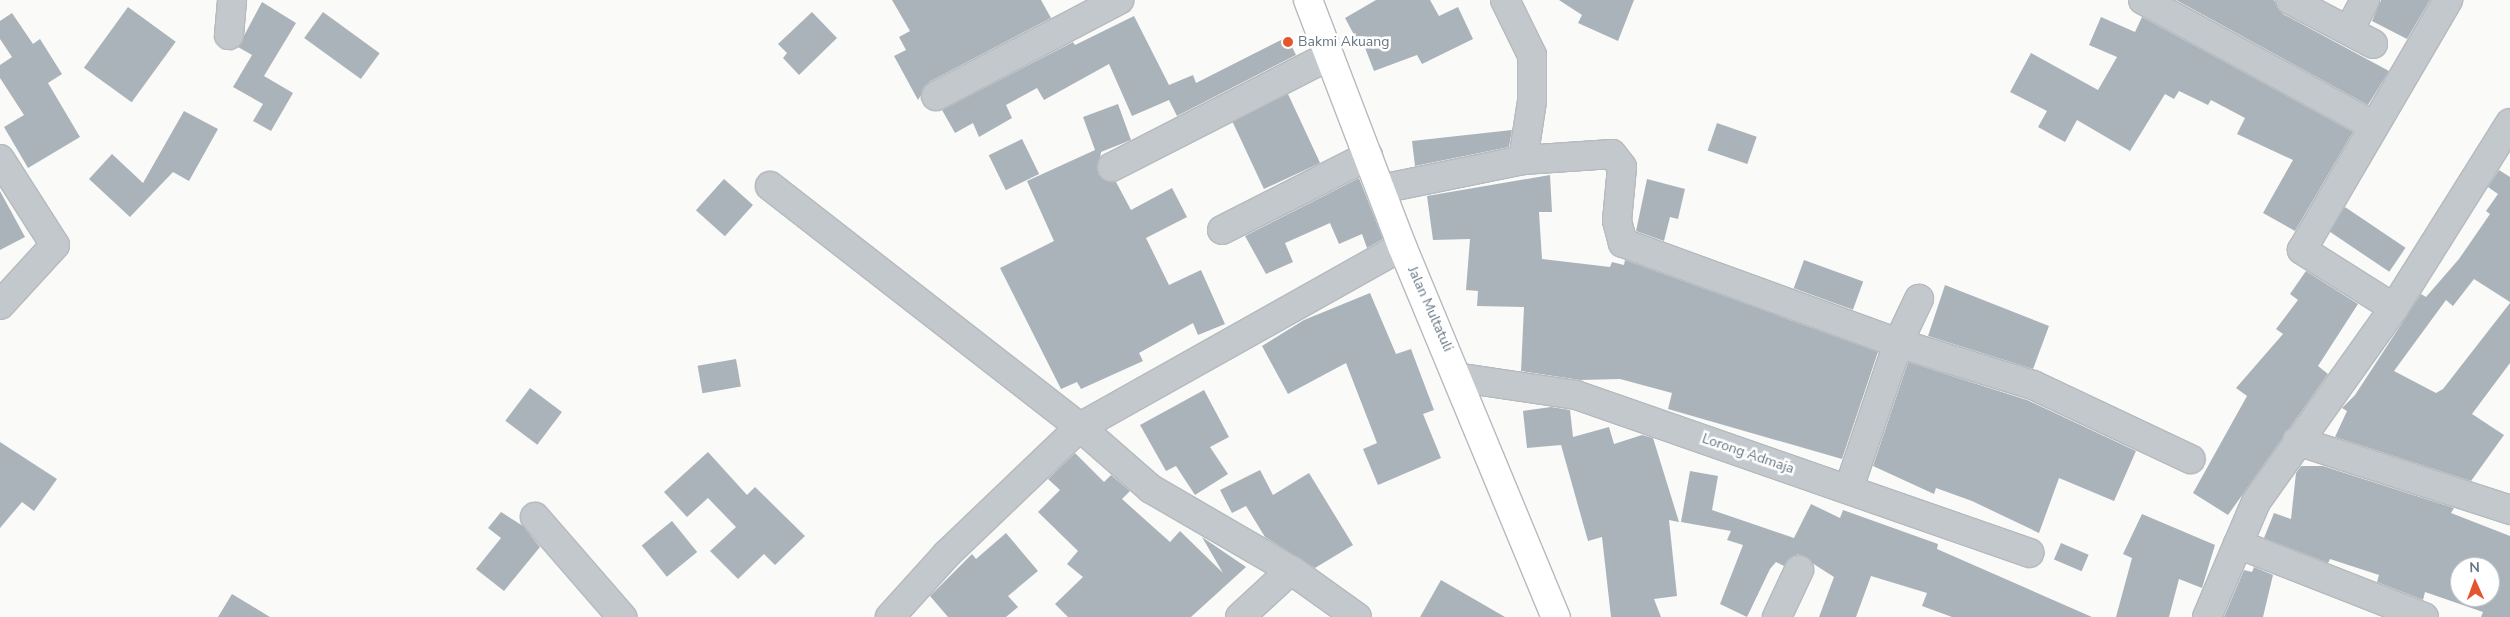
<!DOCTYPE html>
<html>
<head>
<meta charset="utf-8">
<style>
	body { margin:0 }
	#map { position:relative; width:2510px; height:617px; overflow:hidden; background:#fafaf8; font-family:"Nunito Sans",sans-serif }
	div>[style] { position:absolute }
	.building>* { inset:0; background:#aab3b9; transform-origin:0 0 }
	.roads { filter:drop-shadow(1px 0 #b5babe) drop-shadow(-1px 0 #b5babe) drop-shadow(0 1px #b5babe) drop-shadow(0 -1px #b5babe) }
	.minor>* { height:28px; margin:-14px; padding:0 14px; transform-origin:14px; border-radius:14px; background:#c3c8cc }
	.major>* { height:28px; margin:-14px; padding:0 14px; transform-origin:14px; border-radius:14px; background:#fff }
	.dots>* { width:14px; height:14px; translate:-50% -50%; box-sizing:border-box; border:2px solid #fff; border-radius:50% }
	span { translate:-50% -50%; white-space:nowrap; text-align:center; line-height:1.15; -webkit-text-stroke:5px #fff; paint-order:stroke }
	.poi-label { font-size:14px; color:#657683 }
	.left { translate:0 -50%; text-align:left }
	.street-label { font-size:14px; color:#657683 }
	.north { position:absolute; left:2450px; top:557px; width:50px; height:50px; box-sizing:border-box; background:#fff; border:1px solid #c1c8cd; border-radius:50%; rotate:358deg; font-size:14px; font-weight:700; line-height:20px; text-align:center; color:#657683 }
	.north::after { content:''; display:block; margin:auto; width:18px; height:22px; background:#e4572e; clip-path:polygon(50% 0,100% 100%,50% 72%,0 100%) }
</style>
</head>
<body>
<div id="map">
	<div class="building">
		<i style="clip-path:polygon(892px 0,1041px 0,1051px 18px,929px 82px,918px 100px,894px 56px,906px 50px,899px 37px,910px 31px)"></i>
		<i style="clip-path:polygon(1376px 0,1430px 0,1439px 16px,1458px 7px,1473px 39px,1422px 64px,1417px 55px,1374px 71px,1362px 40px,1358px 42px,1345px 18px)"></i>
		<i style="clip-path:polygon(1559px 0,1634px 0,1618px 41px,1578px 23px,1582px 15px)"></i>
		<i style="clip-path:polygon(2176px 0,2274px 0,2283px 14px,2389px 71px,2368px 105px)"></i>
		<i style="clip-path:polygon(2381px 0,2430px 0,2407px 39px,2372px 21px)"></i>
		<i style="clip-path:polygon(262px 2px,296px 23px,264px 76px,293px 93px,271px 131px,253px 121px,263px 104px,233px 87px,252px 55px,238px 47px)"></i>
		<i style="left:128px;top:7px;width:59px;height:75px;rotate:36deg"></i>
		<i style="left:323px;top:12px;width:70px;height:32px;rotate:36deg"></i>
		<i style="clip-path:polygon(812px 12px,837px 38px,799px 75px,783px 58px,787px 53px,778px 44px)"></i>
		<i style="clip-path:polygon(12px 13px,33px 44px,40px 39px,62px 74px,48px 83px,80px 137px,28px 168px,4px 127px,24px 115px,0 78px,0 65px,12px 57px,0 39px,0 21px)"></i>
		<i style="clip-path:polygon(1134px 16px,1169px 85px,1193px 75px,1196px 83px,1287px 37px,1296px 55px,1177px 116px,1169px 100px,1132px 116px,1109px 64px,1044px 100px,1037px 88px,1006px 105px,1012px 118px,979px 137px,973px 123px,955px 133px,942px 110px,1073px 42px,1075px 45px)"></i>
		<i style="clip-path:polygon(2101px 17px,2135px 32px,2142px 17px,2353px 132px,2295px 231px,2263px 213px,2293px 160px,2237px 134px,2245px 118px,2211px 100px,2208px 105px,2179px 91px,2174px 99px,2165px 94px,2130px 151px,2077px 120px,2065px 142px,2038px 127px,2047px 111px,2010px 92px,2031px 53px,2098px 90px,2117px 57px,2089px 45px)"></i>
		<i style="left:1288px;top:94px;width:76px;height:62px;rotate:65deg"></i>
		<i style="clip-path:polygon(1118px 104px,1131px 140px,1101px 152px,1098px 174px,1104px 180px,1116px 182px,1131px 210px,1172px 188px,1187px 217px,1146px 238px,1169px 285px,1201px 270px,1225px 324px,1198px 335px,1193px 323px,1139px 353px,1143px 361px,1081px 389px,1077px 382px,1061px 389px,1000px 268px,1054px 241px,1027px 181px,1095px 150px,1083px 117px)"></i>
		<i style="clip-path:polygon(184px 111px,218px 129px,189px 181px,173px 172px,130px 217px,89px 179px,112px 154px,143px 183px)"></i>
		<i style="left:1717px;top:123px;width:42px;height:29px;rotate:19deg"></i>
		<i style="clip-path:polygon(1512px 130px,1509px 147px,1415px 166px,1412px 141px)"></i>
		<i style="left:1022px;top:139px;width:39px;height:37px;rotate:64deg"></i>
		<i style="clip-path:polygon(2499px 170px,2510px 177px,2510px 302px,2474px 279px,2453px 306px,2446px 300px,2394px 371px,2436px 393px,2443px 389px,2510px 303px,2510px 363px,2472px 414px,2504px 435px,2471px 481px,2335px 437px,2347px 411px,2342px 408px,2355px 395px,2421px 294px,2426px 297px,2459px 259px,2490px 214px,2486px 211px,2498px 194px,2488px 187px)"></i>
		<i style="clip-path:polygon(1550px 175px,1552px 212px,1539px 212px,1542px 259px,1610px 267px,1612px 262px,1624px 265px,1625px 260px,1878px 352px,1842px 459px,1668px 409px,1672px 393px,1620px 379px,1580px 380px,1521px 371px,1524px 307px,1477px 306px,1478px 291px,1466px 290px,1470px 239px,1433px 240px,1427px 196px)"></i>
		<i style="clip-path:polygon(1359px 178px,1383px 239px,1367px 248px,1362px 234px,1339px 244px,1330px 223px,1285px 243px,1293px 262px,1266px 274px,1245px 236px)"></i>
		<i style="left:724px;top:179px;width:39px;height:42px;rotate:42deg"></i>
		<i style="clip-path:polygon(1647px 179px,1685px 189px,1678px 219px,1670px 217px,1664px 241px,1636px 231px)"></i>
		<i style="clip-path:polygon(0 191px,25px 237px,0 250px)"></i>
		<i style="left:2345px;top:207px;width:73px;height:29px;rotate:34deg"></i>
		<i style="left:1804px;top:260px;width:63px;height:30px;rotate:20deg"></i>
		<i style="clip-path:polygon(2306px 271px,2358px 304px,2318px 366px,2328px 374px,2228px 515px,2193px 493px,2247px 396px,2236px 388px,2283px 334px,2276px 329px,2298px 300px,2290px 294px)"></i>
		<i style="clip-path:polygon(1945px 285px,2049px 326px,2033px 369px,1928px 336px)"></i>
		<i style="clip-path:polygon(1370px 293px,1396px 354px,1411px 349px,1434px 410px,1423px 414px,1441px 458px,1378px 485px,1363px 449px,1377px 443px,1346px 363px,1288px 394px,1262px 346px,1304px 320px)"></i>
		<i style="left:736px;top:359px;width:28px;height:39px;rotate:80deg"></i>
		<i style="clip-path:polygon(1908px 362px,2027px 400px,2136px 451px,2114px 501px,2059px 478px,2039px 533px,1972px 501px,1936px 488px,1934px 494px,1873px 466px)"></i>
		<i style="left:530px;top:388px;width:40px;height:41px;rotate:37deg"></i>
		<i style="clip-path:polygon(1204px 390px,1229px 437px,1210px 447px,1228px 474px,1195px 495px,1176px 466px,1166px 471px,1140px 425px)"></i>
		<i style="clip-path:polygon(1551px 407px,1570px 410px,1573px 437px,1609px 427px,1614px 444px,1642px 435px,1653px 438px,1679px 522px,1669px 520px,1677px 596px,1654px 599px,1661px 617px,1611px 617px,1602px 537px,1588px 541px,1561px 445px,1527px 448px,1523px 411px)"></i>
		<i style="clip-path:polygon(0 442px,57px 479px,34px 511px,22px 502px,0 528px)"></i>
		<i style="clip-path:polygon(708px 452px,747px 495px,755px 487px,805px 536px,775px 565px,764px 554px,738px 579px,710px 551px,736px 527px,708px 498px,687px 517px,664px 492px)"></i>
		<i style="clip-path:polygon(1075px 453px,1104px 482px,1111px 475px,1130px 491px,1122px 499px,1170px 542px,1180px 531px,1223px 573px,1202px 537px,1246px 567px,1191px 617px,1068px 617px,1055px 604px,1083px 577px,1067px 564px,1078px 551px,1038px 512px,1060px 490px,1048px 479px)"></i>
		<i style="clip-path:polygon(evenodd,2301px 466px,2323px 466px,2454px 508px,2451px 513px,2510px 536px,2510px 617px,2481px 617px,2483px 612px,2425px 592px,2423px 600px,2377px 582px,2379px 575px,2330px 559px,2328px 563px,2264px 538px,2274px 513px,2291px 519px,2296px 473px,2301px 466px,2460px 567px,2490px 567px,2490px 597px,2460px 597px,2460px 567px)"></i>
		<i style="clip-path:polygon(1260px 470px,1273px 495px,1309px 473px,1353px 545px,1315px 568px,1265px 537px,1246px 506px,1232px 513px,1220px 490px)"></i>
		<i style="clip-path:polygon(1690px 471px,1718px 476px,1712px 510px,1794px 538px,1811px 504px,1840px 518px,1843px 510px,1938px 544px,1937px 549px,2092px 617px,1952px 617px,1922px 606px,1927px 593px,1871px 576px,1856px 617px,1819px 617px,1834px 577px,1798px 554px,1784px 566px,1776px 562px,1770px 569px,1747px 617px,1720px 604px,1743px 545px,1727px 540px,1731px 531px,1681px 522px)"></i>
		<i style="clip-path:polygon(501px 512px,523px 526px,540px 547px,504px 591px,476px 569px,501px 538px,488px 528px)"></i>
		<i style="clip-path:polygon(2142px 514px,2215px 545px,2202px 588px,2179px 579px,2169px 617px,2116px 617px,2132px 558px,2123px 554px)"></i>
		<i style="left:672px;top:521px;width:40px;height:39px;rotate:51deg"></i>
		<i style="clip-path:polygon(1006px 533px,1038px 571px,1008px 596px,1018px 607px,1006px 617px,948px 617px,930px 596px,972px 554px,976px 559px)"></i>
		<i style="left:2061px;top:543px;width:30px;height:18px;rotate:23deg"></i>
		<i style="clip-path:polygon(2254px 567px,2273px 575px,2263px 617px,2224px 617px,2244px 570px,2252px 572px)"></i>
		<i style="clip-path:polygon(1441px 580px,1505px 617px,1420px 617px)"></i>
		<i style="clip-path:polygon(232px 594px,270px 617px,218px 617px)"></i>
	</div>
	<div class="roads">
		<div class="minor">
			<i style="left:1505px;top:0;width:61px;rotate:63.9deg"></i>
			<i style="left:1532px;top:55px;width:46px;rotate:90deg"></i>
			<i style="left:1532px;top:101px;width:60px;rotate:98.7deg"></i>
			<i style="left:2143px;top:0;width:263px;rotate:28.6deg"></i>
			<i style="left:2290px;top:0;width:94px;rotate:27.9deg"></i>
			<i style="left:2349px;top:30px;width:34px;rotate:-62deg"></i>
			<i style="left:229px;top:35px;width:35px;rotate:-85deg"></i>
			<i style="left:936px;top:96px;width:207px;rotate:-27.7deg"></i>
			<i style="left:0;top:159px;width:102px;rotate:57.4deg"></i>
			<i style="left:55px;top:245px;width:81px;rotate:132.5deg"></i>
			<i style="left:1112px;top:167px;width:244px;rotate:-27.1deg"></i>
			<i style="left:770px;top:186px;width:393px;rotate:37.9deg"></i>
			<i style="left:1080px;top:427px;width:94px;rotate:41.1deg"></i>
			<i style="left:1151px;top:489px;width:162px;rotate:30.1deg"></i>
			<i style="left:1291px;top:570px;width:81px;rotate:35.5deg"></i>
			<i style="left:1381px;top:189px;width:145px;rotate:-11.5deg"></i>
			<i style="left:1523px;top:160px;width:89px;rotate:-3.9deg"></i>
			<i style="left:1612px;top:154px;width:16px;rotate:52deg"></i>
			<i style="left:1622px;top:167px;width:54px;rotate:95.3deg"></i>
			<i style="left:1617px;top:221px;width:23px;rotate:75deg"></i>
			<i style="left:1623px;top:243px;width:293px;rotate:20deg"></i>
			<i style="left:1898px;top:343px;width:141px;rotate:17.3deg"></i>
			<i style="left:2033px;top:385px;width:174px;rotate:25.2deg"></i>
			<i style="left:1222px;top:230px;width:164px;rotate:-26.9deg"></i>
			<i style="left:2394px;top:308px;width:109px;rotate:-147.8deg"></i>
			<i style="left:2302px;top:250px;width:290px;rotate:-59.7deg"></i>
			<i style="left:1461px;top:378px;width:116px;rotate:8.4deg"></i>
			<i style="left:1576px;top:395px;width:480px;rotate:19.2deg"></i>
			<i style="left:2297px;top:441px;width:224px;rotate:17.9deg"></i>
			<i style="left:1849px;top:488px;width:153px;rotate:-71.3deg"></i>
			<i style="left:1898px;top:343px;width:49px;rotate:-64.5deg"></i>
			<i style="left:535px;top:517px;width:133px;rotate:49deg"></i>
			<i style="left:890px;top:617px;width:85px;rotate:-47.9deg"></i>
			<i style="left:947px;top:554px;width:184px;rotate:-43.7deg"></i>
			<i style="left:1080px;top:427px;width:369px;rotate:-29.3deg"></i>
			<i style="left:1240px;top:617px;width:69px;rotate:-42.7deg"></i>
			<i style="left:1777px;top:617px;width:52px;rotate:-64.9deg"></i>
			<i style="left:2207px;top:617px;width:79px;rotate:-67deg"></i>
			<i style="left:2424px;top:617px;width:200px;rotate:-158.6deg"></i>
			<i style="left:2238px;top:544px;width:46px;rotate:-66.8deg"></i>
			<i style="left:2256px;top:502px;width:238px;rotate:-54.6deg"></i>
			<i style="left:2394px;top:308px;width:218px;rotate:-57.9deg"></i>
		</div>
		<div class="major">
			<i style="left:1308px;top:0;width:263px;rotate:69.1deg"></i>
			<i style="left:1402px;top:246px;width:402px;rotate:67.5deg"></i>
		</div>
	</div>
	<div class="dots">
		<i style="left:1288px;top:42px;background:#e4572e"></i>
	</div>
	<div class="poi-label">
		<span class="left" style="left:1298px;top:42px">Bakmi Akuang</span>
	</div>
	<div class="street-label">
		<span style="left:1430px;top:309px;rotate:66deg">Jalan Multatuli</span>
		<span style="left:1748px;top:454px;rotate:19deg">Lorong Admaja</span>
	</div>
	<div class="north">N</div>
</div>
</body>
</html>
